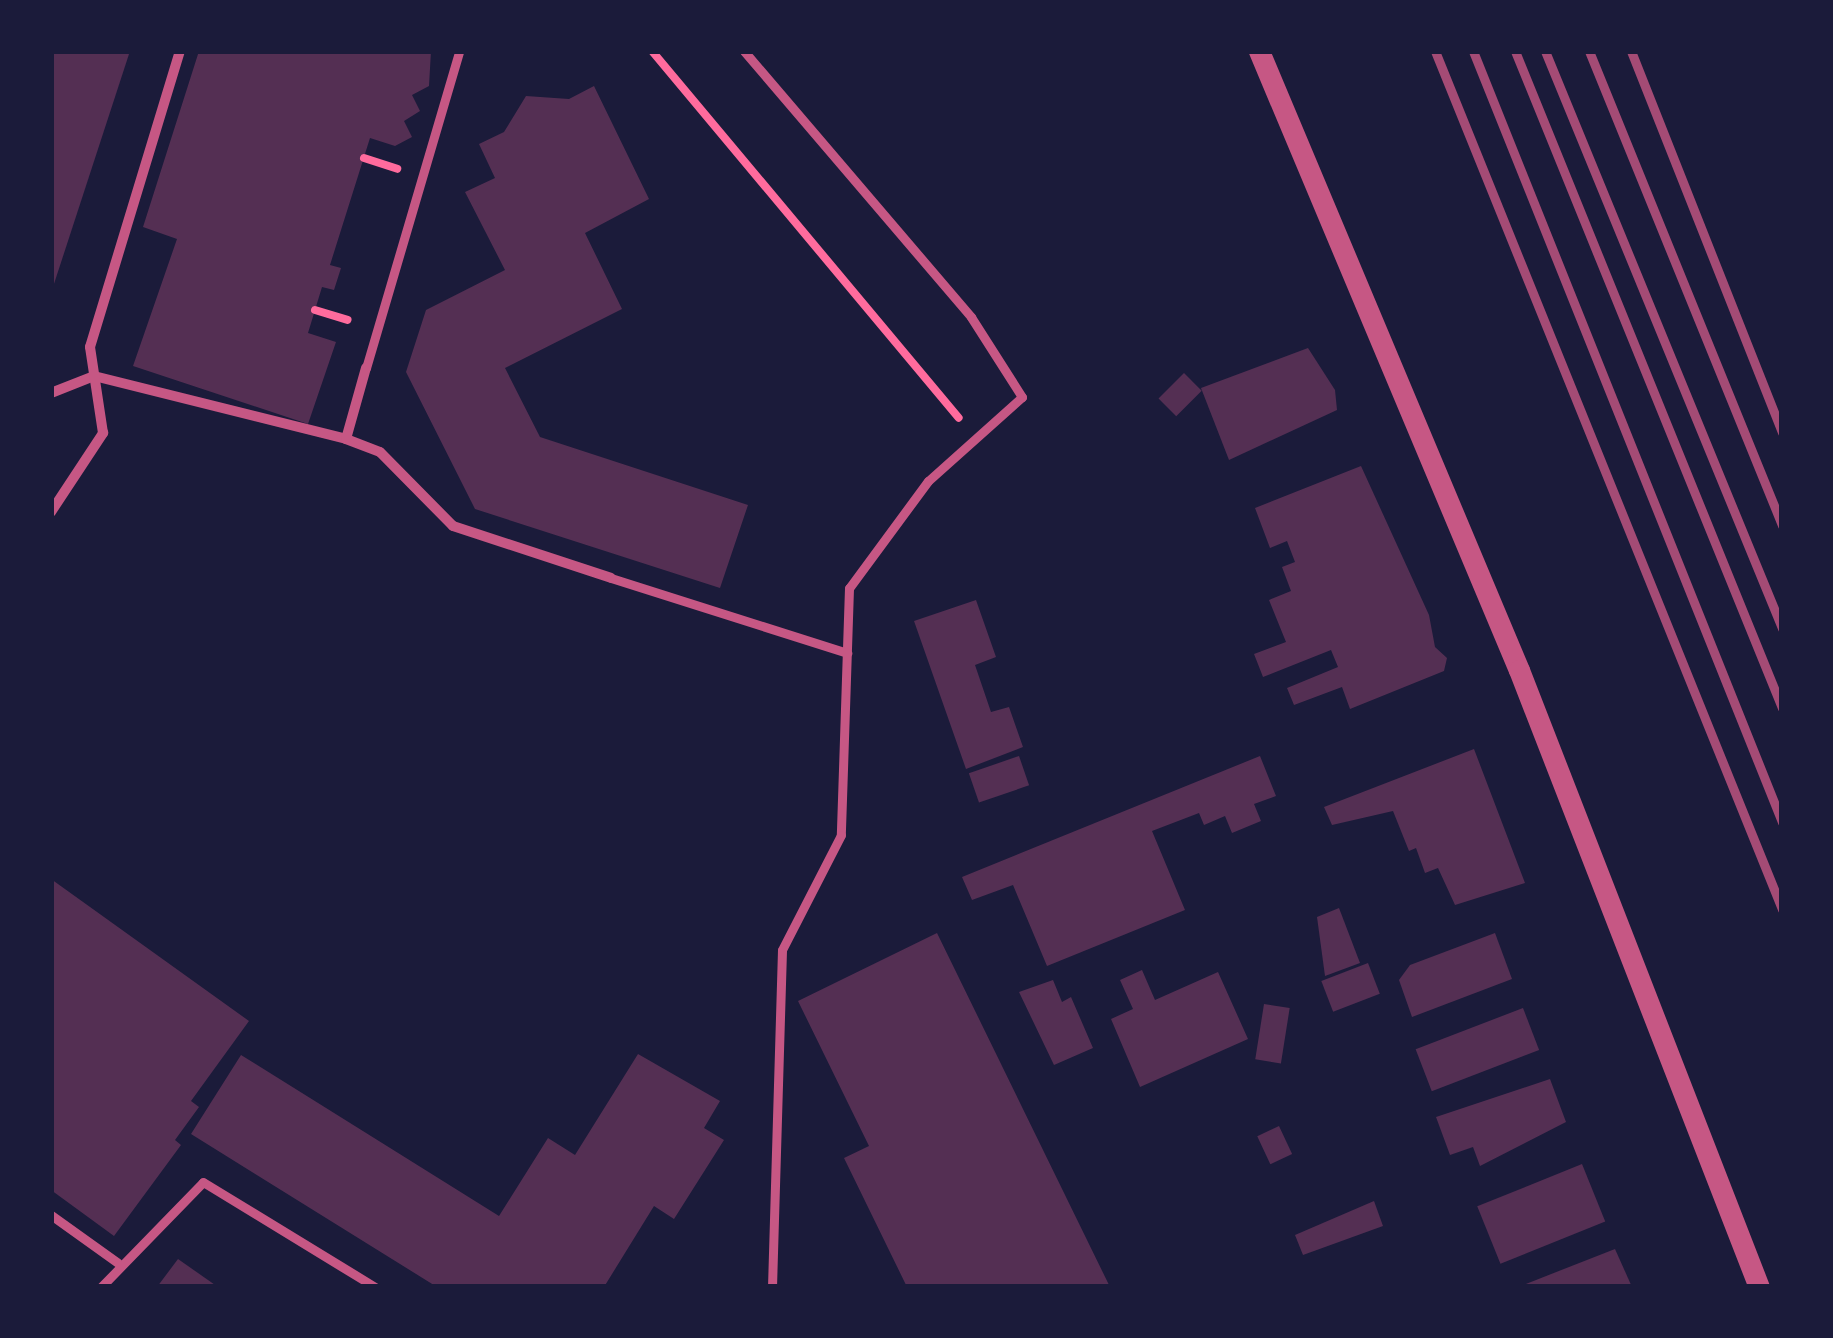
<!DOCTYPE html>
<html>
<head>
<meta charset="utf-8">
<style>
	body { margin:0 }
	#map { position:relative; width:1833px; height:1338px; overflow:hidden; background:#1b1b3a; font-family:Signika,sans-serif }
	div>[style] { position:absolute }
	.building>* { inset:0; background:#542f53; transform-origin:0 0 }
	.path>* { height:8px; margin:-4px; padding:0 4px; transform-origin:4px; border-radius:4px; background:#ff6b9d }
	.service>* { height:9px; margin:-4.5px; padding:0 4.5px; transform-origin:4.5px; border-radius:4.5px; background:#c65784 }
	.pedestrian>* { height:10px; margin:-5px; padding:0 5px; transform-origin:5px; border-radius:5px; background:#c65784 }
	.tertiary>* { height:21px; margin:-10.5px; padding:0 10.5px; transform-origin:10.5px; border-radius:10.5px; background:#c65784 }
	.rail>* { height:9px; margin:-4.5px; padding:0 4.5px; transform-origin:4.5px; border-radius:4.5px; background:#a44b75 }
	span { translate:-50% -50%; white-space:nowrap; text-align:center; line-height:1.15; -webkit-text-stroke:12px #1b1b3a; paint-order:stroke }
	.frame { position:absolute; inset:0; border:54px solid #1b1b3a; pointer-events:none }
</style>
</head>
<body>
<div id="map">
	<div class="building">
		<i style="clip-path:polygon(51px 51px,130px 51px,52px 290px,51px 290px)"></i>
		<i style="clip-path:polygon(199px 51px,431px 51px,429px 86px,412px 95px,420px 111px,404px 121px,412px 137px,395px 146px,370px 138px,330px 265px,341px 268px,334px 290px,322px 287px,308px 333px,336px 342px,308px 424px,133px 366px,177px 239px,143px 227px)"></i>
		<i style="clip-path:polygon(594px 86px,649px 199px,585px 233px,622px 309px,505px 368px,540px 437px,748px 505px,720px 588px,475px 509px,406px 372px,426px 310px,505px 270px,465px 192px,495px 178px,479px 144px,504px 132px,526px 96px,569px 99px)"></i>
		<i style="clip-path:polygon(1308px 348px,1335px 390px,1337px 410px,1229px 460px,1201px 388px)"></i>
		<i style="left:1184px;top:373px;width:25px;height:36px;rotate:45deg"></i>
		<i style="clip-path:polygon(1361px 466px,1429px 615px,1435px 647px,1447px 658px,1444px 671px,1350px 709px,1342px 687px,1294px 705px,1287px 688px,1338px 667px,1331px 650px,1263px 677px,1254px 654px,1286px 642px,1269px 600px,1291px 591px,1282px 567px,1295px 562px,1287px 541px,1270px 548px,1255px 508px)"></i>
		<i style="clip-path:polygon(976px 600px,996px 657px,975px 665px,991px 712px,1009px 707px,1023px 747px,966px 769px,914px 621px)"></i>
		<i style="clip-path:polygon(1474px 749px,1525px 883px,1455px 905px,1438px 868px,1425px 873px,1416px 848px,1409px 851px,1393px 811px,1332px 825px,1324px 807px)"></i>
		<i style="left:1019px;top:756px;width:31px;height:53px;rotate:71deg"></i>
		<i style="clip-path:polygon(1260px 756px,1276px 796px,1254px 804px,1261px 821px,1232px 833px,1225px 816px,1204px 825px,1199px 813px,1152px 831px,1185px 910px,1047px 966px,1013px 885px,972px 900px,962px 877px)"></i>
		<i style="clip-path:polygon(51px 879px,249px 1021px,191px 1101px,199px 1107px,175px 1140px,181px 1145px,114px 1236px,51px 1190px)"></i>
		<i style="clip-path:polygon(1339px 908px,1360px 963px,1325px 976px,1317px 917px)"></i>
		<i style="clip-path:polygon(937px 933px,1110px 1287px,907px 1287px,844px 1158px,869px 1146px,798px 1001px)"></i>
		<i style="clip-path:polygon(1495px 933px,1512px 979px,1412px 1017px,1399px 980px,1410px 965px)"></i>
		<i style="left:1368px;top:963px;width:33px;height:50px;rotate:69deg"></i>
		<i style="clip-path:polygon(1142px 970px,1155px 1000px,1218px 972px,1248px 1039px,1140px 1087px,1111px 1019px,1133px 1009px,1120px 980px)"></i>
		<i style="clip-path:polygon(1053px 980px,1062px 1002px,1071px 997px,1093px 1048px,1054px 1065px,1019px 992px)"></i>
		<i style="left:1264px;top:1004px;width:26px;height:56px;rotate:9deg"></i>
		<i style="left:1523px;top:1008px;width:45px;height:115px;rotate:69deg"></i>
		<i style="clip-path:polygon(638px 1054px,720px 1101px,704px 1128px,724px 1140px,674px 1219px,654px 1206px,604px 1287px,437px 1287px,191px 1134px,241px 1055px,499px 1216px,548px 1138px,575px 1155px)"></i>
		<i style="clip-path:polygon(1550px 1079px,1566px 1122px,1480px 1166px,1473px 1147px,1450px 1155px,1436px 1117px)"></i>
		<i style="left:1279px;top:1126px;width:31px;height:24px;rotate:65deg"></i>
		<i style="left:1582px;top:1164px;width:62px;height:113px;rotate:68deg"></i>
		<i style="clip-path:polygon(1374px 1201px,1383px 1226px,1303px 1255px,1295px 1235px)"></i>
		<i style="clip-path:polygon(1615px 1249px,1632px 1287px,1518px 1287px)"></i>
		<i style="clip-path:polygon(178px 1259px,218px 1287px,157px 1287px)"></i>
	</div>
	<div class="path">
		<i style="left:652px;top:51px;width:478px;rotate:50.1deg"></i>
		<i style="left:364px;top:158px;width:35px;rotate:18deg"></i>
		<i style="left:315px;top:310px;width:34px;rotate:17deg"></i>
	</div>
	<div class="service">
		<i style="left:744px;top:51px;width:350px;rotate:49.5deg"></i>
		<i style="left:971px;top:317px;width:95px;rotate:57.5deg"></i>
		<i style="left:1022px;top:397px;width:126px;rotate:138.2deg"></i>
		<i style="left:928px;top:481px;width:133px;rotate:126.4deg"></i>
		<i style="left:849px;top:588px;width:247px;rotate:91.9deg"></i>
		<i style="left:841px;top:835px;width:129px;rotate:117.2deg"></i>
		<i style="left:782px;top:950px;width:337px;rotate:91.7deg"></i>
		<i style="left:366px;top:368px;width:330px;rotate:-73.6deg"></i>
		<i style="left:611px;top:578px;width:248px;rotate:17.6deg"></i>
		<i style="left:51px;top:1215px;width:82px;rotate:35.6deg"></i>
		<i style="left:101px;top:1287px;width:146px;rotate:-45.8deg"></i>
		<i style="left:203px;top:1182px;width:202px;rotate:31.4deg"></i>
	</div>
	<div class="pedestrian">
		<i style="left:51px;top:393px;width:46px;rotate:-21.6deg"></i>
		<i style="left:94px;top:376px;width:260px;rotate:14deg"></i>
		<i style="left:346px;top:439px;width:36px;rotate:21deg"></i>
		<i style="left:380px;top:452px;width:104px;rotate:45.4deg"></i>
		<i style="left:453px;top:526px;width:166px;rotate:18.2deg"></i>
		<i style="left:346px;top:439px;width:74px;rotate:-74.3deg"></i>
		<i style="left:51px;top:512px;width:95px;rotate:-56.6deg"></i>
		<i style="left:103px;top:433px;width:87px;rotate:-98.6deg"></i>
		<i style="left:90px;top:347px;width:309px;rotate:-73.1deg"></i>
	</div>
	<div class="tertiary">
		<i style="left:1259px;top:51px;width:671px;rotate:67.22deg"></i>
		<i style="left:1519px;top:670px;width:662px;rotate:68.75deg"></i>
	</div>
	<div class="rail">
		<i style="left:1435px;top:51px;width:926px;rotate:67.98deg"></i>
		<i style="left:1473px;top:51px;width:831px;rotate:68.16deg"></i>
		<i style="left:1515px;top:51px;width:709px;rotate:67.88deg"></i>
		<i style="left:1545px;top:51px;width:624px;rotate:67.67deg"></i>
		<i style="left:1589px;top:51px;width:512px;rotate:67.85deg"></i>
		<i style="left:1631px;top:51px;width:410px;rotate:68.4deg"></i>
	</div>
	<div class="frame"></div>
</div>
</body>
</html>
